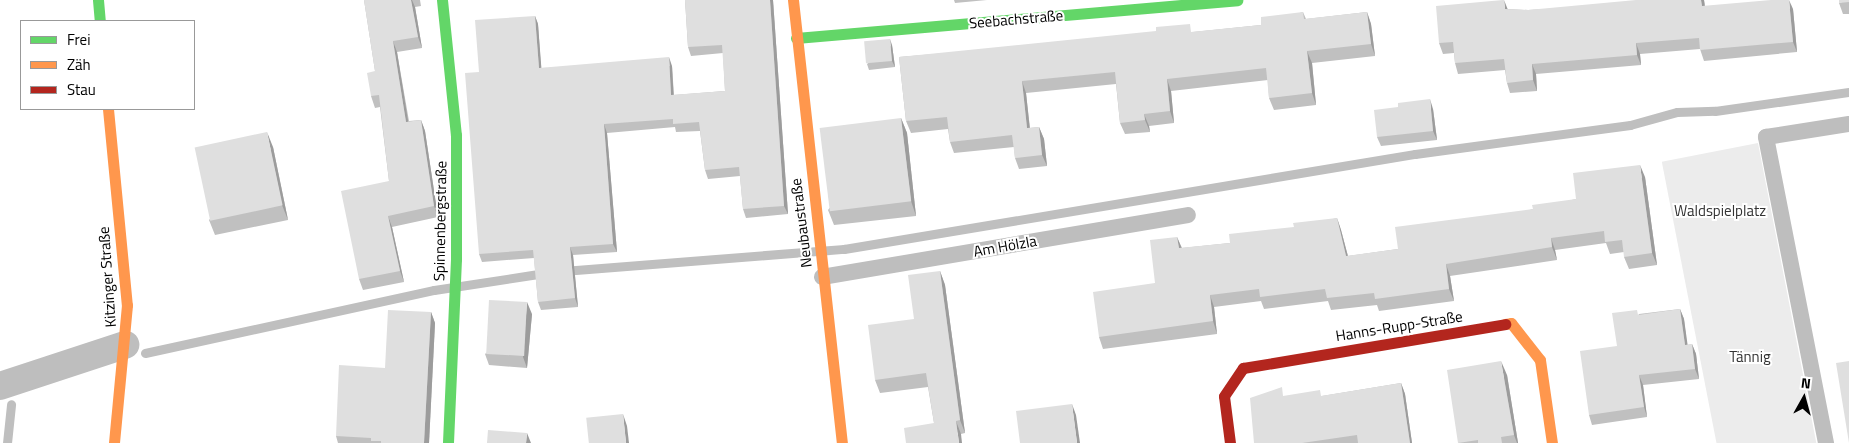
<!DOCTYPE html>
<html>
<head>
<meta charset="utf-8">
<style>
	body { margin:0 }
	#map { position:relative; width:1849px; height:443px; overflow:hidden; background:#fff; font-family:"Titillium Web",sans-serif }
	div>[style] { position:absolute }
	.green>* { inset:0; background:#ececec; transform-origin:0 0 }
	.stream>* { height:9px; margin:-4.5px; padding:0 4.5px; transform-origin:4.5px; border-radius:4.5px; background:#bfbfbf }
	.lane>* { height:16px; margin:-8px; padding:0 8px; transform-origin:8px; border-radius:8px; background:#bebebe }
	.street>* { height:28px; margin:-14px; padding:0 14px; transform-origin:14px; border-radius:14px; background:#bebebe }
	.fast>* { height:11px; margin:-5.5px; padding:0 5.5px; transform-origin:5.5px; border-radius:5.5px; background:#63d668 }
	.slow>* { height:11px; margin:-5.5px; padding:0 5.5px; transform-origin:5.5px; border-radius:5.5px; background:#ff974d }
	.jam>* { height:11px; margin:-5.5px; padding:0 5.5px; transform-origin:5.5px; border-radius:5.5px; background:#b3261e }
	.wall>* { inset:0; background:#c0c0c0 }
	.shaded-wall>* { inset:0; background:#9c9c9c }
	.building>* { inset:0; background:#dfdfdf; transform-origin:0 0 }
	span { translate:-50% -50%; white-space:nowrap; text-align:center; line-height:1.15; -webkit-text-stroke:4px #fff; paint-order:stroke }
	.street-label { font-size:15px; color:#000 }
	.park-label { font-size:15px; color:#333 }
	.legend { position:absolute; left:20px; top:20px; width:175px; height:90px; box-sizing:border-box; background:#fff; border:1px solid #999; margin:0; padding:6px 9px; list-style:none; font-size:15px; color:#000 }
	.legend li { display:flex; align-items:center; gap:10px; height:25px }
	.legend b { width:25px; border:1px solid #999 }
	.north { position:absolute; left:1779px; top:373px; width:50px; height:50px; -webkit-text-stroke:4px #fff; paint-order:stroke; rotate:7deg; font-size:14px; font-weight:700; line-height:20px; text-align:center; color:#000 }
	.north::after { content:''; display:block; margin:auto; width:18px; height:22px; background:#000; clip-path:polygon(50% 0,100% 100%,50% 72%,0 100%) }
</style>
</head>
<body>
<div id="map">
	<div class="green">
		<i style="left:1758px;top:143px;width:306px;height:98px;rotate:79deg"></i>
	</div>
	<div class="stream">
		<i style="left:563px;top:271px;width:282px;rotate:-4.5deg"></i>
		<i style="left:844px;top:249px;width:579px;rotate:-9.45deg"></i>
		<i style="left:1415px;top:154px;width:217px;rotate:-7.7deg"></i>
		<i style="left:1630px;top:125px;width:49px;rotate:-15.5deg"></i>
		<i style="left:1677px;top:112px;width:38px;rotate:-2deg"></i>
		<i style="left:1715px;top:111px;width:135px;rotate:-8.1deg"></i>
		<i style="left:145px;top:353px;width:296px;rotate:-12.3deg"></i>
		<i style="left:434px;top:290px;width:112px;rotate:-8.7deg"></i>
		<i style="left:7px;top:443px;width:39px;rotate:-84deg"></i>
	</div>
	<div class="lane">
		<i style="left:822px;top:277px;width:371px;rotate:-9.6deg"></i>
		<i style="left:1826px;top:443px;width:312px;rotate:-101.1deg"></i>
		<i style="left:1766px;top:137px;width:84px;rotate:-8.9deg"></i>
	</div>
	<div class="street">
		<i style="left:0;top:386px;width:132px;rotate:-18.2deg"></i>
	</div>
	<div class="fast">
		<i style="left:98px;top:0;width:21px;rotate:85deg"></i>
		<i style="left:442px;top:0;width:136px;rotate:84.1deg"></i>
		<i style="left:456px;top:135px;width:124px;rotate:90deg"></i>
		<i style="left:456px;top:259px;width:184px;rotate:92.5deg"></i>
		<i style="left:796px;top:38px;width:443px;rotate:-4.9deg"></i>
	</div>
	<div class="slow">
		<i style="left:793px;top:0;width:446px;rotate:83.7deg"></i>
		<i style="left:108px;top:109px;width:197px;rotate:84.5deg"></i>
		<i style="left:127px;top:305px;width:139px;rotate:95.4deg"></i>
		<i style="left:1505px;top:324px;width:6px;rotate:-9deg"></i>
		<i style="left:1511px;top:323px;width:47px;rotate:51.9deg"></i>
		<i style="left:1540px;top:360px;width:84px;rotate:81.8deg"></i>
	</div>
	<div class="jam">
		<i style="left:1230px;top:443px;width:47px;rotate:-97.3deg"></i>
		<i style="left:1224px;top:396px;width:34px;rotate:-56deg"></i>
		<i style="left:1243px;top:368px;width:266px;rotate:-9.5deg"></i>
	</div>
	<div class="wall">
		<i style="clip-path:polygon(364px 0,420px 0,421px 6px,415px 7px,422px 48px,397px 52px,409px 121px,421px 120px,425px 131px,438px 217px,392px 227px,404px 282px,363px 290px,359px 279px,389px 181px,380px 107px,375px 108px,371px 96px,375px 71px)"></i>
		<i style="clip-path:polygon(685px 0,773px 0,788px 214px,746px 218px,743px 209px,740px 176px,708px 179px,705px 170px,700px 131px,676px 132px,675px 127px,607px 133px,617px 252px,573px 255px,578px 307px,541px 310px,538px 302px,534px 258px,482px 262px,479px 254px,479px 72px,535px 16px,538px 24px,541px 68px,672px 66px,674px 95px,725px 91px,723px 53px,691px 56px,688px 47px)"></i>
		<i style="clip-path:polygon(954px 0,987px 0,955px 3px)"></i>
		<i style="clip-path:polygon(1704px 0,1705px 6px,1793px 9px,1797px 52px,1704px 61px,1700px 49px,1640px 54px,1641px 65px,1536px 74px,1537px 91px,1510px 93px,1507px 83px,1505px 70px,1458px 74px,1455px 63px,1454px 53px,1443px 54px,1439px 43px,1507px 9px,1528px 10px)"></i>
		<i style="clip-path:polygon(1849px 0,1849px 14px,1843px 14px,1839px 3px)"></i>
		<i style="clip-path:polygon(1303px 12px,1306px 19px,1367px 12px,1371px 24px,1375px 56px,1312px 63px,1316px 105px,1274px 110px,1269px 98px,1268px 80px,1171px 91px,1174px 123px,1149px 126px,1150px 132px,1125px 134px,1120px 123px,1116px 84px,1026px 93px,1030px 128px,1039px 127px,1044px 139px,1047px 166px,1019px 169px,1015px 158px,1014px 147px,954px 153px,950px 142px,948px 129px,911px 133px,906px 121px,899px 57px,1193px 32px,1261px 25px)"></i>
		<i style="clip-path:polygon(892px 45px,895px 67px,869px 70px,867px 64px)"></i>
		<i style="clip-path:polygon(1398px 107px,1433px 109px,1437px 140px,1381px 146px,1377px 137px)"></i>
		<i style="clip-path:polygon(901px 118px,907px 133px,916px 216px,834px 225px,828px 210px)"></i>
		<i style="clip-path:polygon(273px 147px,288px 220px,215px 235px,209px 220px)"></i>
		<i style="clip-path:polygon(1645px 177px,1657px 265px,1629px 269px,1624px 257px,1624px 252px,1610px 254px,1606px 243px,1555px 250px,1557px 260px,1450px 276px,1454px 301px,1379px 311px,1377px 305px,1331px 310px,1328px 301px,1264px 309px,1261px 301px,1214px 307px,1217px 334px,1103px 349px,1099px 337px,1155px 283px,1177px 237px,1182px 248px,1230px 243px,1337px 218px,1341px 230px,1348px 256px,1398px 249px,1533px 209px,1576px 199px)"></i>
		<i style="clip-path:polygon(940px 271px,945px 285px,965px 433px,961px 434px,934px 423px,928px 387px,880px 393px,875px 380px,914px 319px)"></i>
		<i style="clip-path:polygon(1680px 309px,1684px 319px,1687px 345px,1692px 344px,1696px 354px,1699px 379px,1643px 385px,1647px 417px,1592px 425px,1589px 415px,1617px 346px,1639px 314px)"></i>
		<i style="clip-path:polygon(431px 312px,435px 323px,429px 443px,338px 443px,336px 436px,385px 368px)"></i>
		<i style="clip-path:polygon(532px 314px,527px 368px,489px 365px,485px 354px)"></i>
		<i style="clip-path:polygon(1507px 375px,1518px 443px,1458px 443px)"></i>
		<i style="clip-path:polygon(1401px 383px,1405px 394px,1412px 443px,1254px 443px,1285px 396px,1322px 396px)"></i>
	</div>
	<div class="shaded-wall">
		<i style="clip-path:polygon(411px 0,412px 0,415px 7px,422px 48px,418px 37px)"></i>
		<i style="clip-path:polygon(770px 0,773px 0,788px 214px,784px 206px)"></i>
		<i style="clip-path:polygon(1504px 0,1508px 10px,1505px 9px)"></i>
		<i style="clip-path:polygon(1701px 0,1704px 0,1706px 17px,1702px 6px)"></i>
		<i style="clip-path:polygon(1789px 0,1793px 9px,1797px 52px,1793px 42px)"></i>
		<i style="clip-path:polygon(1367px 12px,1371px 24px,1375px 56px,1371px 44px)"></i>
		<i style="clip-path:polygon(535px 16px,538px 24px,542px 76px,539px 68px)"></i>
		<i style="clip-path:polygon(890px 39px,892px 45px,895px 67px,892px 61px)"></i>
		<i style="clip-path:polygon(393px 41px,397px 52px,410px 133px,406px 122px)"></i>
		<i style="clip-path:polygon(1636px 43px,1640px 54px,1641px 65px,1637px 55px)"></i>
		<i style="clip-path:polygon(1307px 51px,1312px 63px,1316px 105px,1312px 93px)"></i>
		<i style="clip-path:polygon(669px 57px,672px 66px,674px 104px,671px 95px)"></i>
		<i style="clip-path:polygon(1532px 64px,1536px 74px,1537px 91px,1533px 80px)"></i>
		<i style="clip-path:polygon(1167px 79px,1171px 91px,1174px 123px,1170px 111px)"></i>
		<i style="clip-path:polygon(1022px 81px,1026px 93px,1031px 140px,1027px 128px)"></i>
		<i style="clip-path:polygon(1430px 99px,1433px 109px,1437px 140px,1433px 131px)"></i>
		<i style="clip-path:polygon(1144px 114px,1149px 126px,1150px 132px,1145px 120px)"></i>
		<i style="clip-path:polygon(901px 118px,907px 133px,916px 216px,911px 201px)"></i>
		<i style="clip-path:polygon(421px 120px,425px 131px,438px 217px,434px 206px)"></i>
		<i style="clip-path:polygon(604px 124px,607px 133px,617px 252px,613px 244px)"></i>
		<i style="clip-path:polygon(1039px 127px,1044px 139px,1047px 166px,1042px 155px)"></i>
		<i style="clip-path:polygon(267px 132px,273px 147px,288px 220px,282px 205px)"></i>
		<i style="clip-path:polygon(1640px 165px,1645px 177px,1657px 265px,1652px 253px)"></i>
		<i style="clip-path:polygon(388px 216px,392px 227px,404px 282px,400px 271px)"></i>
		<i style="clip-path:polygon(1337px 218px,1341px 230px,1351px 268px,1346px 256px)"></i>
		<i style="clip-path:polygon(1177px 237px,1182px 249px,1179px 248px)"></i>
		<i style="clip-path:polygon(1551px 238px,1555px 250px,1557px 260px,1552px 247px)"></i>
		<i style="clip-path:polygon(570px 247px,573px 255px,578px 307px,575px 298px)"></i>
		<i style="clip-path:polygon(1446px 264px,1450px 276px,1454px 301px,1449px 289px)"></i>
		<i style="clip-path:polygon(940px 271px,945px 285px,965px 433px,960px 420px)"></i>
		<i style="clip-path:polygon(1210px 295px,1214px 307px,1217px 334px,1213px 321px)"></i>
		<i style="clip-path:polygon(527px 302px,532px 314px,527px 368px,523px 357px)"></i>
		<i style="clip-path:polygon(1680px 309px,1684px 319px,1689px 355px,1685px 345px)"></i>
		<i style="clip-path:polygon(431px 312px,435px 323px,429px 443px,424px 443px)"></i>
		<i style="clip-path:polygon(1692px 344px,1696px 354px,1699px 379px,1695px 369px)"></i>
		<i style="clip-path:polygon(1501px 361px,1507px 375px,1518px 443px,1517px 443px,1514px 435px)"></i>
		<i style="clip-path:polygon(1639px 375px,1643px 385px,1647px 417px,1644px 407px)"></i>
		<i style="clip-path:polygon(1401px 383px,1405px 394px,1412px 443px,1410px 443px)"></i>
		<i style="clip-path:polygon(1072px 404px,1076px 415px,1080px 443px,1077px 443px)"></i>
		<i style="clip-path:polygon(623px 414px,627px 426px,629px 443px,626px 443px)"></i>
		<i style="clip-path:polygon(956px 421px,961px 434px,962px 443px,959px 443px)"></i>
		<i style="clip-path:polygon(527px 433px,531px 443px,526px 443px)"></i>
	</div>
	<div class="building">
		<i style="clip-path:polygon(364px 0,411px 0,418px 37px,393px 41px,406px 122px,421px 120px,434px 206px,388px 216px,400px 271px,359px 279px,341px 191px,389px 181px,379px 95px,371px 96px,367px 73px,375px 71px)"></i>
		<i style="clip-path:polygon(685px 0,770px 0,784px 206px,743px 209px,739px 167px,705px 170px,699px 122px,673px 124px,673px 119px,604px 124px,613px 244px,570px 247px,575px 298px,538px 302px,533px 250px,479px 254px,465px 73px,479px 72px,475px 20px,535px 16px,539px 68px,669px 57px,671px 95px,725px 91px,722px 45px,688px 47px)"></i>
		<i style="clip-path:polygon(1503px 0,1504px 0,1505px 9px,1528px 10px,1636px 0,1701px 0,1702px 6px,1771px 0,1789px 0,1793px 42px,1700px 50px,1699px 38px,1636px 43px,1637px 55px,1532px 64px,1533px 80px,1507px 83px,1504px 59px,1455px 63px,1453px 42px,1439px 43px,1436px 6px)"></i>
		<i style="clip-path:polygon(1839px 0,1849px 0,1849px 2px,1839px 3px)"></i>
		<i style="clip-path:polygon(1303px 12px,1304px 19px,1367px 12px,1371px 44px,1307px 51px,1312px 93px,1269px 98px,1266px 68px,1167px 79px,1170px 111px,1144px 114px,1145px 120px,1120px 123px,1115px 72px,1022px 81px,1027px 128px,1039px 127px,1042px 155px,1015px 158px,1012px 135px,950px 142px,947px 117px,906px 121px,899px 57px,1156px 31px,1156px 27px,1190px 24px,1191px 32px,1261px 25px,1261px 17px)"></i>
		<i style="left:890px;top:39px;width:22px;height:26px;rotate:85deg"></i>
		<i style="clip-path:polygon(1430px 99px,1433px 131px,1377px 137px,1374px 110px,1398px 107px,1398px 103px)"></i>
		<i style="left:901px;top:118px;width:84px;height:82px;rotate:83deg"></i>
		<i style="left:267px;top:132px;width:75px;height:74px;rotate:78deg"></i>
		<i style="clip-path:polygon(1640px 165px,1652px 253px,1624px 257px,1622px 240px,1605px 242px,1604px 231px,1551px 238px,1552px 247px,1446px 264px,1449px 289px,1375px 299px,1374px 293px,1327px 298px,1325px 289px,1260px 297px,1259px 289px,1210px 295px,1213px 321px,1099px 337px,1093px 292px,1155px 283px,1150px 240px,1177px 237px,1179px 248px,1230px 243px,1229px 234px,1294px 227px,1293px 223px,1337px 218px,1346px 256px,1398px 249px,1395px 227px,1533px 209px,1532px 205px,1576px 199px,1573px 173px)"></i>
		<i style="clip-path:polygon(940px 271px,960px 420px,956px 421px,959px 443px,906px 443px,904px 428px,934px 423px,926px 373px,875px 380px,868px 325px,914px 319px,908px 275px)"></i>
		<i style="left:489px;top:300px;width:38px;height:54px;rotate:3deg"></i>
		<i style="clip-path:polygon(1680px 309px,1685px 345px,1692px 344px,1695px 369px,1639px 375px,1644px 407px,1589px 415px,1580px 351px,1617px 346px,1612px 313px,1637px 310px,1638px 315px)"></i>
		<i style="clip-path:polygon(388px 310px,431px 312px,424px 443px,381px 443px,381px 441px,371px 441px,371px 438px,336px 436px,339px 365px,385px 368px)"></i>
		<i style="clip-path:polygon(1501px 361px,1514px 435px,1501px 437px,1502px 443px,1478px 443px,1478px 440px,1458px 443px,1447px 370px)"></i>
		<i style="clip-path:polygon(1849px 361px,1849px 443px,1836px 363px)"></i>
		<i style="clip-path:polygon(1401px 383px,1410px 443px,1358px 443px,1357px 435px,1302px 443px,1254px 443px,1250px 398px,1282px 387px,1283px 396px,1320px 390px,1321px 396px)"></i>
		<i style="clip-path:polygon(1072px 404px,1077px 443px,1020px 443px,1016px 411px)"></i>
		<i style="left:623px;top:414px;width:29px;height:37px;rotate:84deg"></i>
		<i style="clip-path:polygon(488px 430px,527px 433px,526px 443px,487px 443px)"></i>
	</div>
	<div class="street-label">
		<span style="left:1016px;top:19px;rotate:-5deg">Seebachstraße</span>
		<span style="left:440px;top:221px;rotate:-89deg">Spinnenbergstraße</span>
		<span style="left:801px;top:223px;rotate:-97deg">Neubaustraße</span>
		<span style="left:1005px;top:246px;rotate:-10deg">Am Hölzla</span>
		<span style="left:107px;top:277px;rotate:-94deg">Kitzinger Straße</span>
		<span style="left:1399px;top:326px;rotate:-9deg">Hanns-Rupp-Straße</span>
	</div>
	<div class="park-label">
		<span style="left:1720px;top:211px">Waldspielplatz</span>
		<span style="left:1750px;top:357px">Tännig</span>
	</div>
	<ul class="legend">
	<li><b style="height:6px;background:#63d668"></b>Frei</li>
	<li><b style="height:6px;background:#ff974d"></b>Zäh</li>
	<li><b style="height:6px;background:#b3261e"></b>Stau</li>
	</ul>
	<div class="north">N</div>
</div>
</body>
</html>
